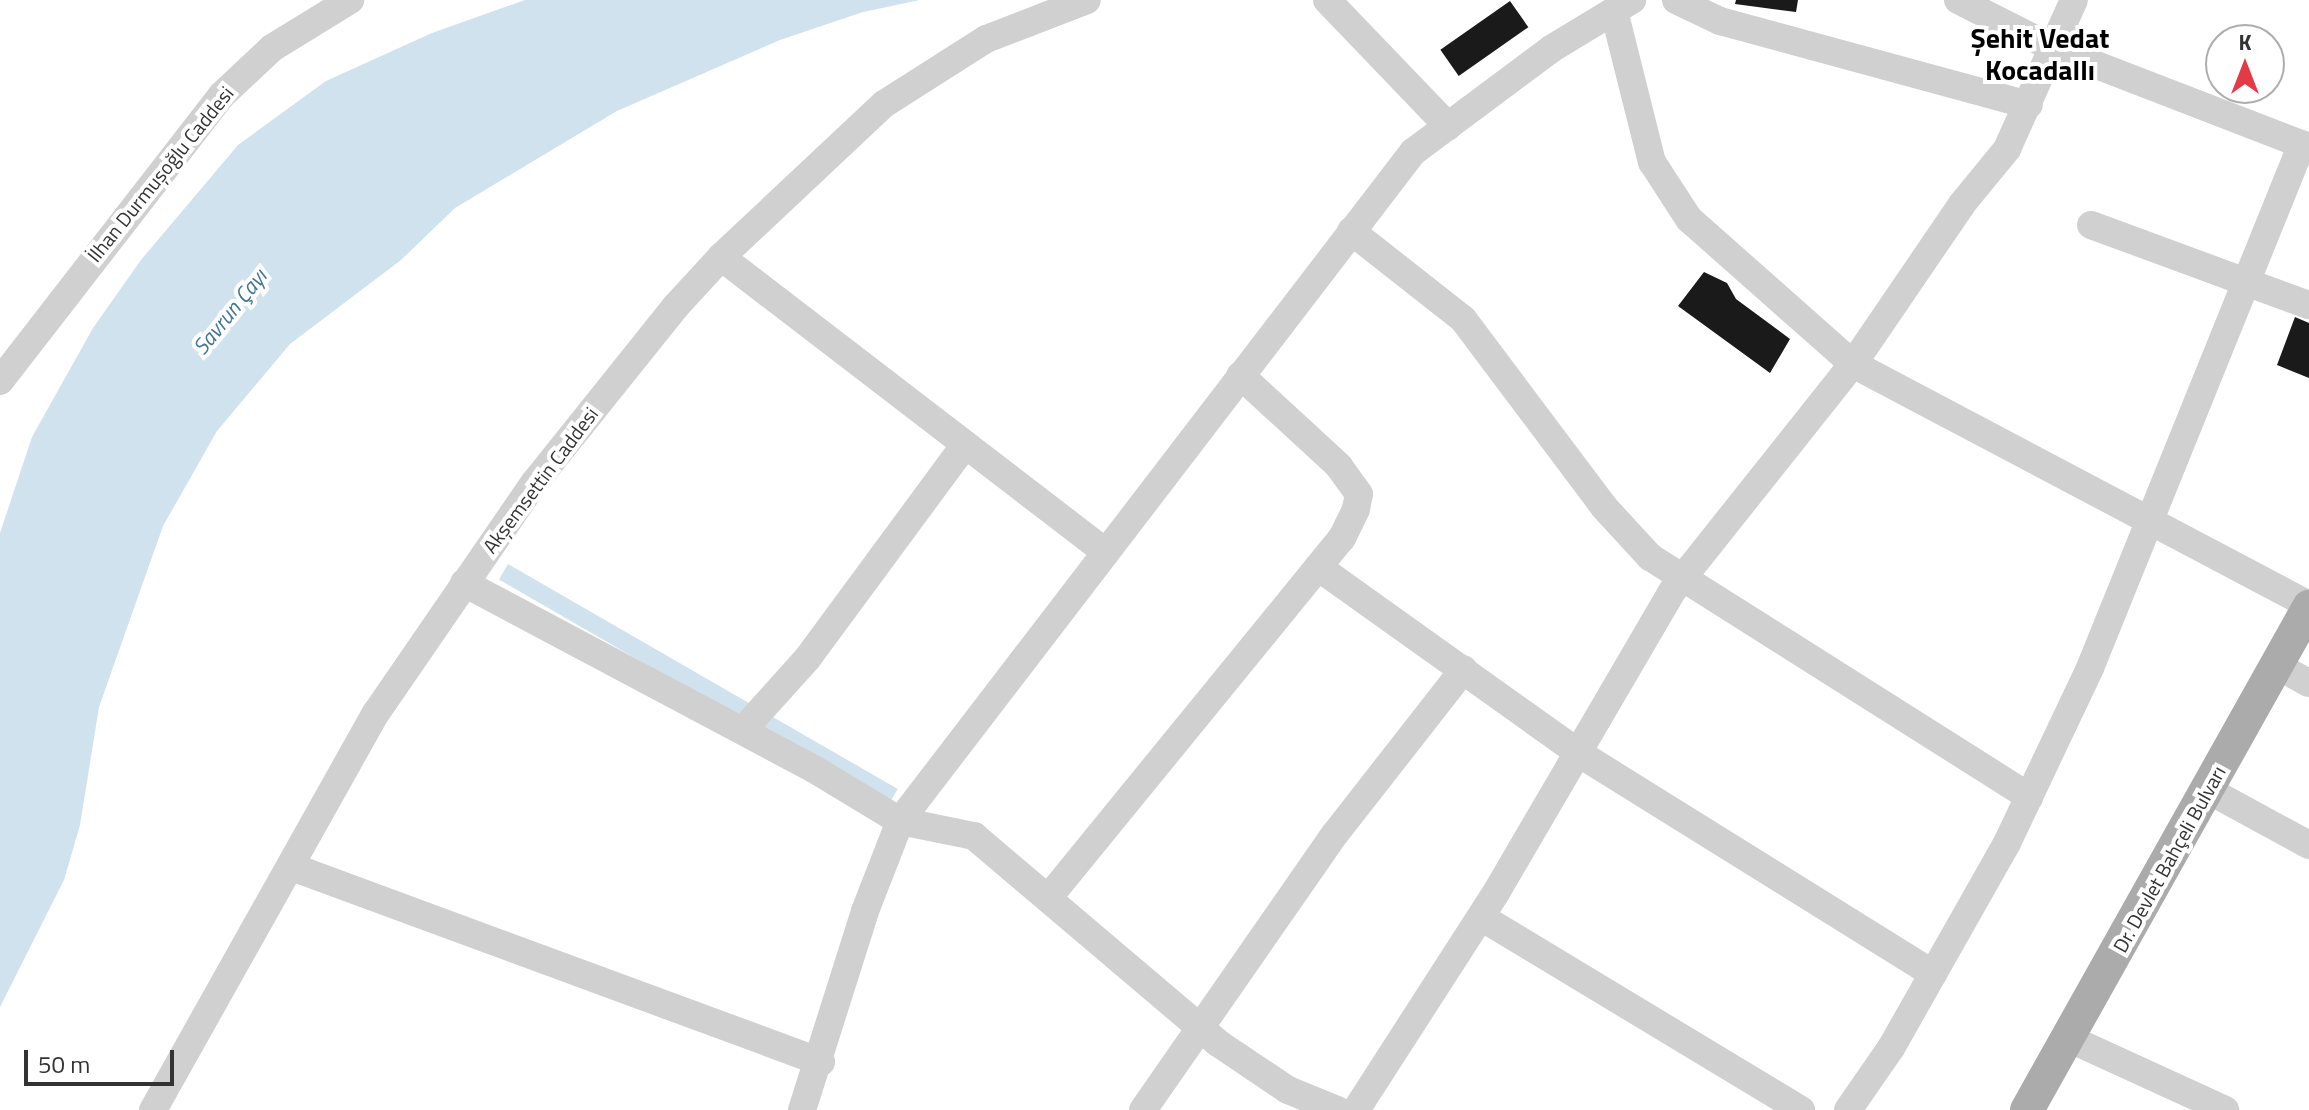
<!DOCTYPE html>
<html>
<head>
<meta charset="utf-8">
<style>
	body { margin:0 }
	#map { position:relative; width:2309px; height:1110px; overflow:hidden; background:#fff; font-family:"Titillium Web",sans-serif }
	div>[style] { position:absolute }
	.water>* { inset:0; background:#cfe2ee; transform-origin:0 0 }
	.building>* { inset:0; background:#1a1a1a; transform-origin:0 0 }
	.minor>* { height:28px; margin:-14px; padding:0 14px; transform-origin:14px; border-radius:14px; background:#d0d0d0 }
	.major>* { height:34px; margin:-17px; padding:0 17px; transform-origin:17px; border-radius:17px; background:#ababab }
	span { translate:-50% -50%; white-space:nowrap; text-align:center; line-height:1.15; -webkit-text-stroke:8px #fff; paint-order:stroke }
	.street-label { font-size:20px; color:#333 }
	.water-label { font-size:22px; color:#3f7597; font-style:italic }
	.district-label { font-size:28px; color:#000; font-weight:700 }
	.north { position:absolute; left:2205px; top:24px; width:80px; height:80px; box-sizing:border-box; background:#fff; border:2px solid #adadad; border-radius:50%; rotate:0deg; font-size:22px; font-weight:700; line-height:32px; text-align:center; color:#333 }
	.north::after { content:''; display:block; margin:auto; width:28px; height:36px; background:#e63946; clip-path:polygon(50% 0,100% 100%,50% 72%,0 100%) }
	.scale { position:absolute; left:24px; top:1050px; width:150px; height:36px; box-sizing:border-box; border:4px solid #333; border-top:0; padding-left:10px; font-size:24px; line-height:28px; white-space:nowrap; color:#333; -webkit-text-stroke:6px #fff; paint-order:stroke }
</style>
</head>
<body>
<div id="map">
	<div class="water">
		<i style="clip-path:polygon(525px 0,920px 0,863px 12px,780px 40px,617px 111px,455px 208px,401px 260px,290px 344px,217px 431px,163px 526px,99px 707px,80px 825px,64px 880px,0 1007px,0 533px,32px 437px,93px 328px,141px 260px,238px 145px,326px 81px,432px 33px)"></i>
		<i style="left:508px;top:564px;width:450px;height:18px;rotate:30deg"></i>
	</div>
	<div class="building">
		<i style="clip-path:polygon(1736px 0,1798px 0,1796px 12px,1735px 4px)"></i>
		<i style="left:1510px;top:1px;width:32px;height:85px;rotate:55deg"></i>
		<i style="clip-path:polygon(1704px 272px,1727px 283px,1736px 299px,1790px 339px,1770px 373px,1678px 306px)"></i>
		<i style="clip-path:polygon(2295px 317px,2309px 323px,2309px 378px,2277px 365px)"></i>
	</div>
	<div class="minor">
		<i style="left:1327px;top:0;width:175px;rotate:46.2deg"></i>
		<i style="left:1676px;top:0;width:49px;rotate:25.5deg"></i>
		<i style="left:1720px;top:21px;width:320px;rotate:15.2deg"></i>
		<i style="left:1958px;top:0;width:109px;rotate:26.8deg"></i>
		<i style="left:2055px;top:49px;width:272px;rotate:21.1deg"></i>
		<i style="left:1614px;top:11px;width:156px;rotate:75.9deg"></i>
		<i style="left:1652px;top:162px;width:68px;rotate:57deg"></i>
		<i style="left:1689px;top:219px;width:219px;rotate:41.5deg"></i>
		<i style="left:1853px;top:364px;width:516px;rotate:27.86deg"></i>
		<i style="left:2091px;top:225px;width:232px;rotate:20.2deg"></i>
		<i style="left:1351px;top:231px;width:142px;rotate:38.2deg"></i>
		<i style="left:1463px;top:319px;width:235px;rotate:53.1deg"></i>
		<i style="left:1604px;top:507px;width:68px;rotate:47.4deg"></i>
		<i style="left:1650px;top:557px;width:449px;rotate:32.3deg"></i>
		<i style="left:721px;top:257px;width:485px;rotate:37.5deg"></i>
		<i style="left:0;top:381px;width:362px;rotate:-52.2deg"></i>
		<i style="left:222px;top:95px;width:69px;rotate:-43.2deg"></i>
		<i style="left:272px;top:48px;width:92px;rotate:-31.6deg"></i>
		<i style="left:1318px;top:567px;width:322px;rotate:35.5deg"></i>
		<i style="left:1580px;top:754px;width:416px;rotate:31.9deg"></i>
		<i style="left:464px;top:583px;width:396px;rotate:28deg"></i>
		<i style="left:814px;top:769px;width:100px;rotate:31.2deg"></i>
		<i style="left:900px;top:821px;width:76px;rotate:11.5deg"></i>
		<i style="left:974px;top:836px;width:320px;rotate:40.3deg"></i>
		<i style="left:1218px;top:1043px;width:84px;rotate:33.9deg"></i>
		<i style="left:1288px;top:1090px;width:53px;rotate:22.2deg"></i>
		<i style="left:2278px;top:666px;width:35px;rotate:29deg"></i>
		<i style="left:743px;top:730px;width:96px;rotate:-48deg"></i>
		<i style="left:807px;top:659px;width:266px;rotate:-53.6deg"></i>
		<i style="left:2208px;top:790px;width:115px;rotate:28.6deg"></i>
		<i style="left:292px;top:867px;width:564px;rotate:20.23deg"></i>
		<i style="left:1049px;top:897px;width:463px;rotate:-50.8deg"></i>
		<i style="left:1342px;top:538px;width:32px;rotate:-64deg"></i>
		<i style="left:1356px;top:509px;width:15px;rotate:-79deg"></i>
		<i style="left:1359px;top:494px;width:34px;rotate:-126deg"></i>
		<i style="left:1339px;top:466px;width:134px;rotate:-137.4deg"></i>
		<i style="left:1481px;top:917px;width:374px;rotate:31.1deg"></i>
		<i style="left:2068px;top:1038px;width:173px;rotate:24.6deg"></i>
		<i style="left:153px;top:1110px;width:455px;rotate:-60.7deg"></i>
		<i style="left:376px;top:713px;width:280px;rotate:-55.5deg"></i>
		<i style="left:535px;top:482px;width:226px;rotate:-51.3deg"></i>
		<i style="left:676px;top:306px;width:67px;rotate:-47.4deg"></i>
		<i style="left:721px;top:257px;width:224px;rotate:-43.2deg"></i>
		<i style="left:884px;top:104px;width:121px;rotate:-32.5deg"></i>
		<i style="left:986px;top:39px;width:108px;rotate:-21.1deg"></i>
		<i style="left:802px;top:1110px;width:209px;rotate:-72.4deg"></i>
		<i style="left:865px;top:911px;width:97px;rotate:-68.7deg"></i>
		<i style="left:900px;top:821px;width:843px;rotate:-52.52deg"></i>
		<i style="left:1413px;top:152px;width:172px;rotate:-36.7deg"></i>
		<i style="left:1551px;top:49px;width:95px;rotate:-31.2deg"></i>
		<i style="left:1143px;top:1110px;width:336px;rotate:-55.2deg"></i>
		<i style="left:1335px;top:834px;width:209px;rotate:-52deg"></i>
		<i style="left:1356px;top:1110px;width:260px;rotate:-57.2deg"></i>
		<i style="left:1497px;top:891px;width:349px;rotate:-59.7deg"></i>
		<i style="left:1673px;top:590px;width:289px;rotate:-51.5deg"></i>
		<i style="left:1853px;top:364px;width:194px;rotate:-55.7deg"></i>
		<i style="left:1962px;top:204px;width:71px;rotate:-50.7deg"></i>
		<i style="left:2007px;top:149px;width:163px;rotate:-65.8deg"></i>
		<i style="left:1848px;top:1110px;width:75px;rotate:-55.3deg"></i>
		<i style="left:1891px;top:1048px;width:236px;rotate:-60.5deg"></i>
		<i style="left:2007px;top:843px;width:194px;rotate:-64.6deg"></i>
		<i style="left:2090px;top:668px;width:565px;rotate:-67.97deg"></i>
	</div>
	<div class="major">
		<i style="left:2027px;top:1110px;width:577px;rotate:-60.72deg"></i>
	</div>
	<div class="street-label">
		<span style="left:160px;top:174px;rotate:-51deg">İlhan Durmuşoğlu Caddesi</span>
		<span style="left:540px;top:480px;rotate:-53deg">Akşemsettin Caddesi</span>
		<span style="left:2169px;top:859px;rotate:-61deg">Dr. Devlet Bahçeli Bulvarı</span>
	</div>
	<div class="water-label">
		<span style="left:230px;top:312px;rotate:-51deg">Savrun Çayı</span>
	</div>
	<div class="district-label">
		<span style="left:2040px;top:54px">Şehit Vedat<br>Kocadallı</span>
	</div>
	<div class="north">K</div>
	<div class="scale">50 m</div>
</div>
</body>
</html>
